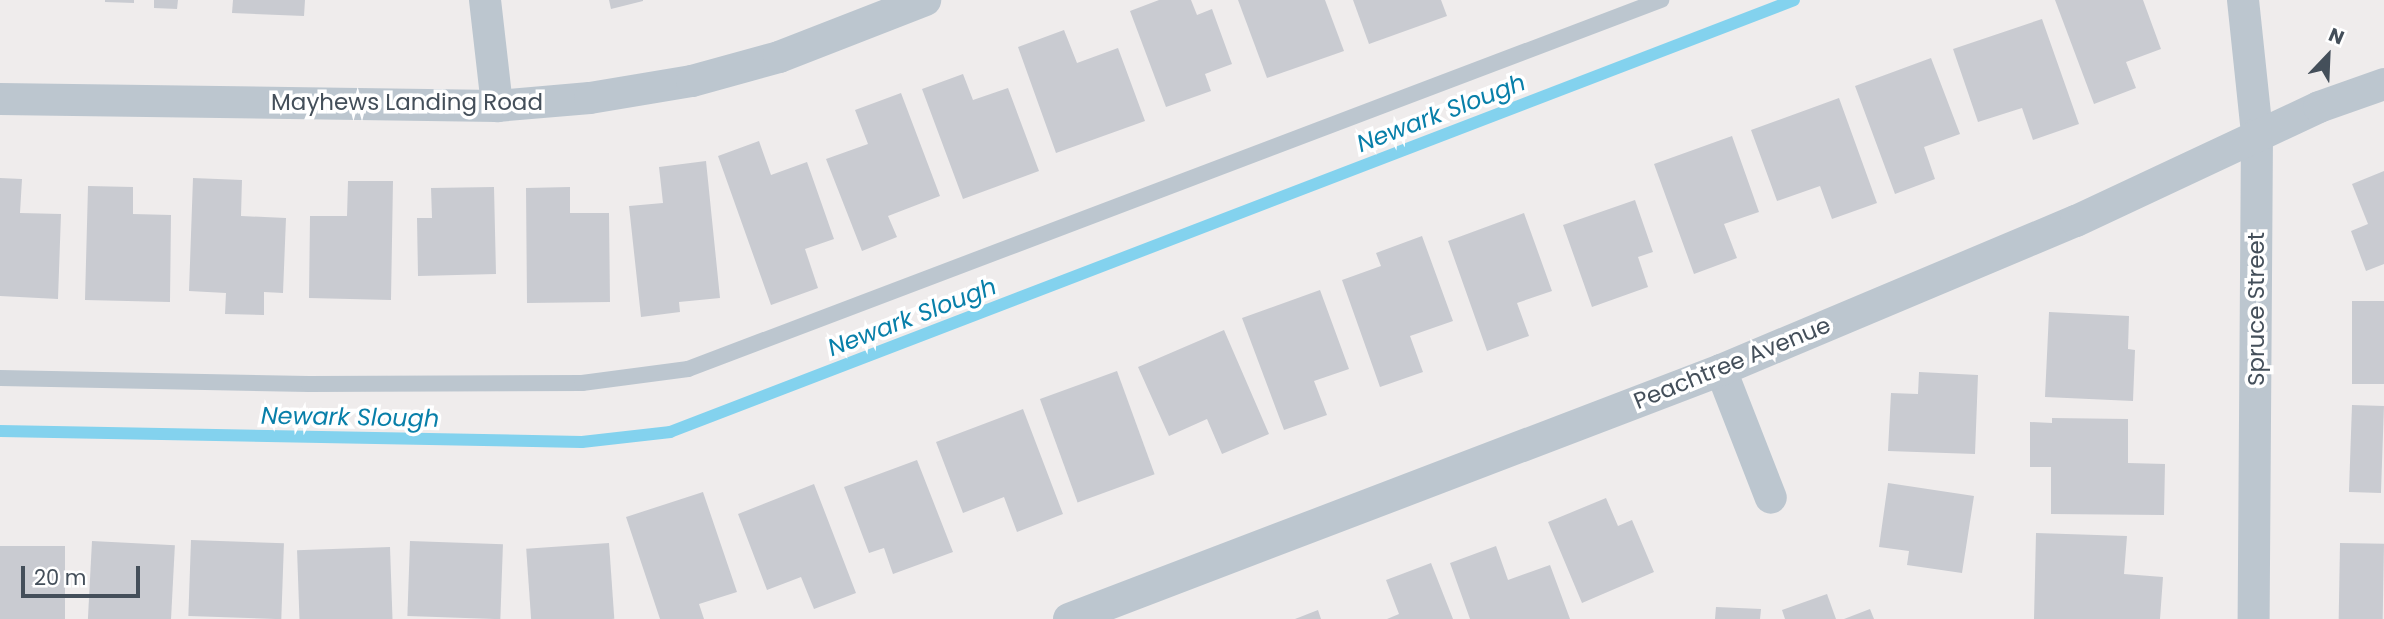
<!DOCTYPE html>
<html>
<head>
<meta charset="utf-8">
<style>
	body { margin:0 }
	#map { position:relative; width:2384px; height:619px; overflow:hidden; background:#efecec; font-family:Poppins,sans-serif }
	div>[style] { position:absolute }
	.stream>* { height:12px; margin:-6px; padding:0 6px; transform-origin:6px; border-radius:6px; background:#83d2ee }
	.building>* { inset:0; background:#c9cbd1; transform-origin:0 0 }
	.service>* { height:16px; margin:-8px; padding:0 8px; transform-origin:8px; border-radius:8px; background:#bcc6cf }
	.minor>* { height:32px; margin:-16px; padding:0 16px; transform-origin:16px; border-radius:16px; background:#bcc6cf }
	span { translate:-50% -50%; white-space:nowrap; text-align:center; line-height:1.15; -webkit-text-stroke:7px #fff; paint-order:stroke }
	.street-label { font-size:23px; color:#444f5a }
	.water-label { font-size:24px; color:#087fa9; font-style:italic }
	.north { position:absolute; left:2293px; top:21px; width:70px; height:70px; -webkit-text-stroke:5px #fff; paint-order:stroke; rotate:23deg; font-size:19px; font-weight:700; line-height:28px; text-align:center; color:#444f5a }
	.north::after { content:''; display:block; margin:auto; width:24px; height:32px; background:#444f5a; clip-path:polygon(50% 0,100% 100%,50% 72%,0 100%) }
	.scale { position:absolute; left:21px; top:566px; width:119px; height:32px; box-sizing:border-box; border:4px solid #444f5a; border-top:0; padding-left:9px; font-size:21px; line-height:24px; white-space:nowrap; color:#444f5a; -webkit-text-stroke:5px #fff; paint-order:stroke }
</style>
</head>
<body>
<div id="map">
	<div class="stream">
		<i style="left:0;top:431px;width:582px;rotate:1.08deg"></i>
		<i style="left:582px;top:442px;width:89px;rotate:-6.5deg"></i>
		<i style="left:670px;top:432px;width:1204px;rotate:-21.02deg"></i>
	</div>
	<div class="building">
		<i style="clip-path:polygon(105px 0,134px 0,134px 3px,105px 2px)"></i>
		<i style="clip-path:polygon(154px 0,178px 0,177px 9px,154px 8px)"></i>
		<i style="clip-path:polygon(233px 0,305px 0,304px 16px,232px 13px)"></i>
		<i style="clip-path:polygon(609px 0,643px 0,643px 1px,611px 9px)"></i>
		<i style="clip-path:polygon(1159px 0,1191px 0,1197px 15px,1212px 9px,1232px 64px,1205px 74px,1211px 91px,1166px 107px,1130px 11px)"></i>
		<i style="clip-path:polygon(1238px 0,1325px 0,1344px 51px,1267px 78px)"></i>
		<i style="clip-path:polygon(1353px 0,1441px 0,1447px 16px,1369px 44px)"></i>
		<i style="clip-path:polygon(2055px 0,2143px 0,2161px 49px,2126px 62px,2136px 88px,2094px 104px)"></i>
		<i style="clip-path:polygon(2042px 19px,2079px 124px,2033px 140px,2022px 108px,1978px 122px,1953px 49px)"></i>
		<i style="clip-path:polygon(1064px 30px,1077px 63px,1118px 48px,1145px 121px,1056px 153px,1018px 47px)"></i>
		<i style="clip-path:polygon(1931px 58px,1960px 134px,1924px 147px,1935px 179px,1895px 194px,1855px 86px)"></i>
		<i style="clip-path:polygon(963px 74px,973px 100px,1008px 88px,1039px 171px,963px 199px,922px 89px)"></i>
		<i style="clip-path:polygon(901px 93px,940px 196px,888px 216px,897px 237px,862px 251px,826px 159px,868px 144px,855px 110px)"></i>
		<i style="clip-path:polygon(1839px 98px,1877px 203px,1832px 219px,1820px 186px,1777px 201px,1751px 130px)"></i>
		<i style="clip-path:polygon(1732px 136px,1759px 212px,1724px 224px,1737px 258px,1694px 274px,1654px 164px)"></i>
		<i style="clip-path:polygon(759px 141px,771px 175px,807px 162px,834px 239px,805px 249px,818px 288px,771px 305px,718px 156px)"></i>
		<i style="clip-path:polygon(706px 161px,720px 298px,679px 302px,680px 312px,641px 317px,629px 206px,663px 203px,659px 167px)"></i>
		<i style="clip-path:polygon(2384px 171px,2384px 264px,2366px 271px,2351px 231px,2368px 224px,2352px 184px)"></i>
		<i style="clip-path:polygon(0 178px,22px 179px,20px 213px,61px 214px,58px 299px,0 296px)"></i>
		<i style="clip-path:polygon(193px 178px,242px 180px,241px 216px,286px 218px,283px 293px,264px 292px,264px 315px,225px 314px,226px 293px,189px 291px)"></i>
		<i style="clip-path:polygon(348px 181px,393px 181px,391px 300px,309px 298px,310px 216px,347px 216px)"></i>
		<i style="clip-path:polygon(88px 186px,133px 187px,133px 214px,171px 215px,170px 302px,85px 300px)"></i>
		<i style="clip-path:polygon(494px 187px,496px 274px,418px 276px,417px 218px,432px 218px,431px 188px)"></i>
		<i style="clip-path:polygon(570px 187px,570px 213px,609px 213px,610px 302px,527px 303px,526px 188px)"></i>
		<i style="clip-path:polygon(1635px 200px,1653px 252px,1638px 257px,1648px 287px,1592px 307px,1563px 225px)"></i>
		<i style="clip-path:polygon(1524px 213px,1552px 291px,1517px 303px,1529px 336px,1487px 351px,1448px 241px)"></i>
		<i style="clip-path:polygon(1422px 236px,1453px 321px,1410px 336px,1423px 372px,1380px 387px,1342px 280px,1381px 266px,1376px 253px)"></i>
		<i style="clip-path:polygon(1320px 290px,1349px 369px,1314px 381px,1327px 415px,1284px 430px,1242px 318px)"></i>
		<i style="left:2352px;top:301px;width:32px;height:83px"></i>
		<i style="clip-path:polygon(2049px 312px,2129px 316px,2128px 349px,2135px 350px,2133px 401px,2045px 397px)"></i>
		<i style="clip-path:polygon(1224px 330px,1269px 434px,1222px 454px,1207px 419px,1169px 436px,1138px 367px)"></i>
		<i style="left:1117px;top:371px;width:110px;height:82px;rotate:70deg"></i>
		<i style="clip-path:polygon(1919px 372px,1978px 375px,1975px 454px,1888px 451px,1891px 393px,1918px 394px)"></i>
		<i style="left:2352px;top:405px;width:32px;height:87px;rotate:2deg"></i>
		<i style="clip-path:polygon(1023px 409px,1063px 514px,1017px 532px,1004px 497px,963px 513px,936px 442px)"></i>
		<i style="clip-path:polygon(2052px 418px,2128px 419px,2128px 463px,2165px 464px,2164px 515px,2051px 514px,2051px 467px,2030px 467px,2030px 422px,2052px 423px)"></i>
		<i style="clip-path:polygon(917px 460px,953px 552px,893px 574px,884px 548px,869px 553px,844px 487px)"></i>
		<i style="clip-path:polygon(1888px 483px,1974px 496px,1962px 573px,1907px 565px,1909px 551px,1879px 547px)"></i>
		<i style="clip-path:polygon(814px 484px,856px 593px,814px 609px,801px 577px,767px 590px,738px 514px)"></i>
		<i style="clip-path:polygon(703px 492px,737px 592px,699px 604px,704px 619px,660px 619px,626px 517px)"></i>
		<i style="clip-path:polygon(1606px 498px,1618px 526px,1632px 520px,1654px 572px,1582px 603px,1548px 522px)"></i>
		<i style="clip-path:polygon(2036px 533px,2127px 536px,2124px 574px,2163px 577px,2160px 619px,2034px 619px)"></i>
		<i style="left:191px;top:540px;width:93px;height:76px;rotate:2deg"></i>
		<i style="left:92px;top:541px;width:83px;height:78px;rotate:3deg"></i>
		<i style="left:410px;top:541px;width:93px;height:75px;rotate:2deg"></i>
		<i style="left:609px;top:543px;width:76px;height:83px;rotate:86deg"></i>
		<i style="left:2340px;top:543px;width:44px;height:76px;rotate:1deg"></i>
		<i style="left:0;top:546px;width:65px;height:73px"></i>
		<i style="clip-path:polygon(1496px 546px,1508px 580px,1550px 565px,1570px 619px,1470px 619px,1450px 563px)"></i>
		<i style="left:390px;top:547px;width:72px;height:93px;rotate:88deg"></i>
		<i style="clip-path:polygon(1431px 563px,1453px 619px,1387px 619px,1399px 614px,1386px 580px)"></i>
		<i style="clip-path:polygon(1827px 594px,1836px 619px,1785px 619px,1782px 610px)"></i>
		<i style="clip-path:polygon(1716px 607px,1761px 609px,1760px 619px,1715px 619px)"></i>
		<i style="clip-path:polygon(1870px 609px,1874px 619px,1844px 619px)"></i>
		<i style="clip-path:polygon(1318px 610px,1321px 619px,1295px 619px)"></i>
	</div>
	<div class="service">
		<i style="left:0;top:378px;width:309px;rotate:1.1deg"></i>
		<i style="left:309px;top:384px;width:273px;rotate:-0.2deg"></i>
		<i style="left:582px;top:383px;width:107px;rotate:-7.5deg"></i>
		<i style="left:688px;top:369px;width:1041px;rotate:-20.77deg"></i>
	</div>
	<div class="minor">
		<i style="left:485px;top:0;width:107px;rotate:83.5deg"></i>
		<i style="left:2243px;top:0;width:135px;rotate:84deg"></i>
		<i style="left:2257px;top:134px;width:485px;rotate:90.4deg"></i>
		<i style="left:0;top:99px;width:497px;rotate:0.8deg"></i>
		<i style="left:497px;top:106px;width:93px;rotate:-4.9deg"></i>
		<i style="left:590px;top:98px;width:103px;rotate:-9.5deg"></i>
		<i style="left:692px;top:81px;width:90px;rotate:-15.4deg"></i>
		<i style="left:779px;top:57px;width:157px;rotate:-21.3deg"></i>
		<i style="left:1721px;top:370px;width:137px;rotate:68.7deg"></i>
		<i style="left:1069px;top:619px;width:698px;rotate:-20.9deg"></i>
		<i style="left:1721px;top:370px;width:385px;rotate:-22.8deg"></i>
		<i style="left:2076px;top:221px;width:268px;rotate:-25.1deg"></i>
		<i style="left:2319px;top:107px;width:69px;rotate:-19.5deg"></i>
	</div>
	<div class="street-label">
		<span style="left:407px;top:102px">Mayhews Landing Road</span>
		<span style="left:2256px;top:309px;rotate:-90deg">Spruce Street</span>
		<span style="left:1732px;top:363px;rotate:-22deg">Peachtree Avenue</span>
	</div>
	<div class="water-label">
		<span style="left:1441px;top:113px;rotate:-21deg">Newark Slough</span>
		<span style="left:912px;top:317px;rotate:-21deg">Newark Slough</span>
		<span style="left:350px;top:417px;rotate:1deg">Newark Slough</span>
	</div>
	<div class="north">N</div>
	<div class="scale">20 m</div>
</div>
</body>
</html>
